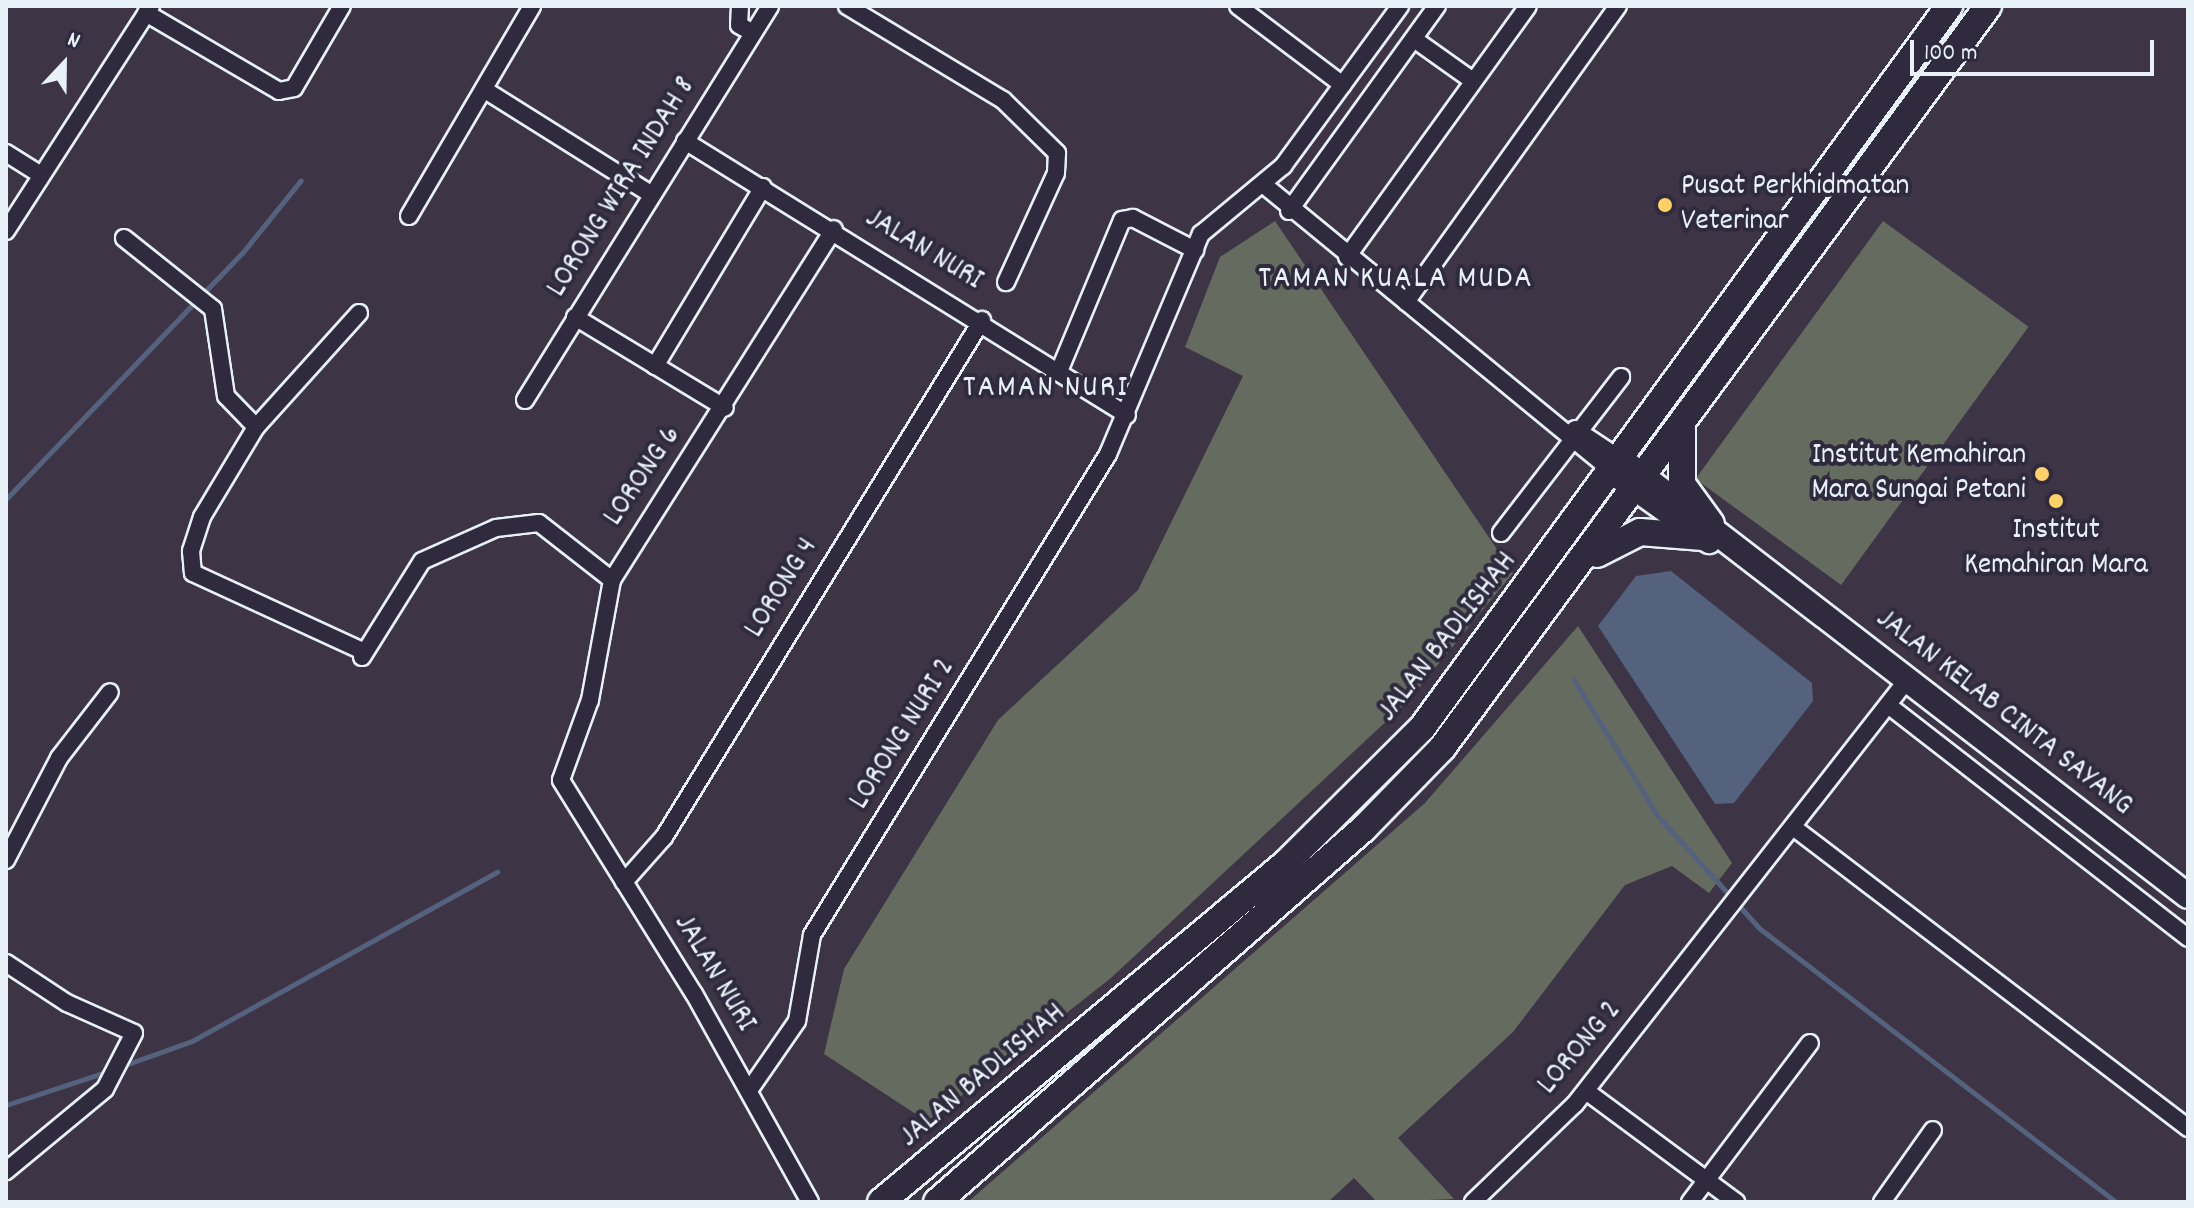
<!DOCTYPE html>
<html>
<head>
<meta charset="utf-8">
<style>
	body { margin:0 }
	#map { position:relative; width:2194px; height:1208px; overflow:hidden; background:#3d3545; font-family:Dekko,sans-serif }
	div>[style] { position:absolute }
	.green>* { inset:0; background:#656b5e; transform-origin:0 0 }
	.water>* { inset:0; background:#54627d }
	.stream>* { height:5px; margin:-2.5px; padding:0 2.5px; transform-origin:2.5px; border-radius:2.5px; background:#54627d }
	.roads { filter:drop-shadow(2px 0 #e8f1f8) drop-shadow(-2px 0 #e8f1f8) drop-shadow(0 2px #e8f1f8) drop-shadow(0 -2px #e8f1f8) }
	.minor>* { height:16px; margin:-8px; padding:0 8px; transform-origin:8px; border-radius:8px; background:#2f2a3d }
	.secondary>* { height:24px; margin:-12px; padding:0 12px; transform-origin:12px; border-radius:12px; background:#2f2a3d }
	.primary>* { height:26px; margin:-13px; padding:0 13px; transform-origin:13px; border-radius:13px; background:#2f2a3d }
	.dots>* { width:22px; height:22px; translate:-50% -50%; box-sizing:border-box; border:4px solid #2f2a3d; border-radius:50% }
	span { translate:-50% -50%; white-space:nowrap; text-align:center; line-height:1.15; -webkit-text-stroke:8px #2f2a3d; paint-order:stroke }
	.street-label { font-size:30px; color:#e8f1f8 }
	.poi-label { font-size:30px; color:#e8f1f8 }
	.left { translate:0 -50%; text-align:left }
	.right { translate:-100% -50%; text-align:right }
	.neighbourhood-label { font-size:32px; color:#e8f1f8; letter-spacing:2px }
	.frame { position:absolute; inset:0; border:8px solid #e8f1f8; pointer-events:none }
	.north { position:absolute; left:24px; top:24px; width:80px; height:80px; -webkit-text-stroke:6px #2f2a3d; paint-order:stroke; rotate:22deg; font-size:22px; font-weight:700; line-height:32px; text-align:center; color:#e8f1f8 }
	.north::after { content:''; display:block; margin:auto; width:28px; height:36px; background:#e8f1f8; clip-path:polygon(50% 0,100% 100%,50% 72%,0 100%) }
	.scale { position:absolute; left:1910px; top:40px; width:244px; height:36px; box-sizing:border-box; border:4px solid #e8f1f8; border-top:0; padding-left:10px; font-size:24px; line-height:28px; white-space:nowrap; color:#e8f1f8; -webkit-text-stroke:6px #2f2a3d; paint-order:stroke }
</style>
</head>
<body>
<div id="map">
	<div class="green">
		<i style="clip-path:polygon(1275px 221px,1513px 573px,1408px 701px,1111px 978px,928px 1122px,824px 1054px,844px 969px,998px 720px,1138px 590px,1243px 376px,1185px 347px,1220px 257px)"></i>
		<i style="left:1883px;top:221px;width:180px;height:319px;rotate:36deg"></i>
		<i style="clip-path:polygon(1578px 626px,1732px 863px,1709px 893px,1672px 866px,1625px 885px,1513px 1032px,1398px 1138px,1454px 1199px,1377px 1202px,1354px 1178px,1328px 1202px,968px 1202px,1425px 803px)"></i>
	</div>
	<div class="water">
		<i style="clip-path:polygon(1671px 571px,1812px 683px,1813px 701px,1734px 803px,1715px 804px,1598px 626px,1636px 576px)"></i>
	</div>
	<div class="stream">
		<i style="left:6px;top:499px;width:342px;rotate:-46.2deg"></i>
		<i style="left:243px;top:252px;width:92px;rotate:-51.1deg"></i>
		<i style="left:1574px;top:680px;width:158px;rotate:58.4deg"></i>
		<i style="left:1657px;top:815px;width:152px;rotate:47.9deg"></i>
		<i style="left:1759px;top:928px;width:450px;rotate:37.5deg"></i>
		<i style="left:122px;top:1066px;width:74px;rotate:-19.7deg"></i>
		<i style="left:192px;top:1041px;width:349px;rotate:-29deg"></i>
		<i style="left:6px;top:1105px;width:108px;rotate:-18.3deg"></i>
	</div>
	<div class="roads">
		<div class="minor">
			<i style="left:740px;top:6px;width:19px;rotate:93deg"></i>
			<i style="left:739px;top:25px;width:16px;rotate:30deg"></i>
			<i style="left:847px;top:6px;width:182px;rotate:31.1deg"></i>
			<i style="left:1003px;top:100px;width:76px;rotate:44.5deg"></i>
			<i style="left:1057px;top:153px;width:20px;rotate:93deg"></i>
			<i style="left:1056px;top:173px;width:120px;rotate:114.6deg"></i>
			<i style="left:1238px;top:6px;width:131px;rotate:37deg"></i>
			<i style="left:146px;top:13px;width:154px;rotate:30.4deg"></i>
			<i style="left:279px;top:91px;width:15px;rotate:-11deg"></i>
			<i style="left:294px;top:88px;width:95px;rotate:-59.7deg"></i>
			<i style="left:1414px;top:39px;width:72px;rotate:35.4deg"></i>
			<i style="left:485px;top:90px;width:196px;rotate:32.1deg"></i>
			<i style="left:685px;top:141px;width:520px;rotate:31.8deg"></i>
			<i style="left:6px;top:153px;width:39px;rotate:32deg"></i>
			<i style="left:1264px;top:185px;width:453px;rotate:39.4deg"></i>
			<i style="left:1289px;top:211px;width:253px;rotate:-54.2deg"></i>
			<i style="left:409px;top:216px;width:243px;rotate:-59.6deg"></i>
			<i style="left:6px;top:231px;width:268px;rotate:-57.2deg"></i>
			<i style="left:124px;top:238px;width:114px;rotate:38.6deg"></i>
			<i style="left:213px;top:309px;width:88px;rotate:81.5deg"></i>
			<i style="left:226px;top:396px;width:43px;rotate:45.9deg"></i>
			<i style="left:1347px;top:257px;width:309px;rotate:-54.2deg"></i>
			<i style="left:1406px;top:302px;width:364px;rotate:-54.4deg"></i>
			<i style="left:359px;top:313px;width:154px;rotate:132.1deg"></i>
			<i style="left:256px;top:427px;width:105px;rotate:121deg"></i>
			<i style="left:202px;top:517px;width:36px;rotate:108deg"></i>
			<i style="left:191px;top:551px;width:22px;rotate:85deg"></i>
			<i style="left:193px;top:573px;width:189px;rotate:24.7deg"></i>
			<i style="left:575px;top:317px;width:175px;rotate:31.2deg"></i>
			<i style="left:655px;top:366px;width:209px;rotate:-58.9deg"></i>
			<i style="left:1060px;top:369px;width:161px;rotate:-67.4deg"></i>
			<i style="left:1122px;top:220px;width:11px;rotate:-10deg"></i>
			<i style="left:1133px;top:218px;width:70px;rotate:27.3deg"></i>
			<i style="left:525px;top:400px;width:464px;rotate:-58.1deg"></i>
			<i style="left:1575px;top:429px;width:56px;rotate:33.4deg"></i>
			<i style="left:1501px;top:533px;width:197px;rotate:-52.4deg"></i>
			<i style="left:362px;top:657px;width:113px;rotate:-58deg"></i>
			<i style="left:422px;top:561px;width:81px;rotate:-24deg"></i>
			<i style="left:496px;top:528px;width:43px;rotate:-6.6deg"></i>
			<i style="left:539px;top:523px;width:93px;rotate:38deg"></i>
			<i style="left:1888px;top:705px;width:380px;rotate:37.8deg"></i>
			<i style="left:1793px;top:827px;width:497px;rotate:37.3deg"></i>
			<i style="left:6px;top:860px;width:115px;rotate:-62.5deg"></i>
			<i style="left:59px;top:758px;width:83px;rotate:-52.3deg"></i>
			<i style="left:624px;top:882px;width:60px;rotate:-48.4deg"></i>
			<i style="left:664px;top:837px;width:607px;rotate:-58.4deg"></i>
			<i style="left:6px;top:963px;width:73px;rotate:33.3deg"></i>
			<i style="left:67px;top:1003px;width:73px;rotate:24.1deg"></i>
			<i style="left:134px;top:1033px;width:63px;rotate:117.4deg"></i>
			<i style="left:105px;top:1089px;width:129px;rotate:140.4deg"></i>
			<i style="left:750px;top:1089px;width:83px;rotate:-55.3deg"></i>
			<i style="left:797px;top:1021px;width:87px;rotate:-80.1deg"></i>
			<i style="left:812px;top:935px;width:565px;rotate:-58.39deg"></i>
			<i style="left:1108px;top:454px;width:239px;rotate:-67.1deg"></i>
			<i style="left:1201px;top:234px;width:107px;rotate:-39.7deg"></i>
			<i style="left:1283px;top:166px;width:198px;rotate:-53.8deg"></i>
			<i style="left:1586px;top:1091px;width:187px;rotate:36.5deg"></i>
			<i style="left:810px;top:1202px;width:238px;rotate:-119.1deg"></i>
			<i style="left:694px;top:994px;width:252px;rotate:-121.9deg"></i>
			<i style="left:561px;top:780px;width:85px;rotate:-70.1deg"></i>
			<i style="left:590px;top:700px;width:122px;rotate:-79.6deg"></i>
			<i style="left:612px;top:580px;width:415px;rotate:-57.7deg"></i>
			<i style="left:1473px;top:1202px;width:141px;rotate:-43.9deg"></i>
			<i style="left:1575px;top:1104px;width:539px;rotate:-51.94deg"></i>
			<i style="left:1690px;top:1202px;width:199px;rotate:-53deg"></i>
			<i style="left:1882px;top:1202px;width:88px;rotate:-54.7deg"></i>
		</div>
		<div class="secondary">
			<i style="left:1622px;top:460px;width:714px;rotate:37.61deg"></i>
			<i style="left:1614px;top:473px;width:117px;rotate:35.6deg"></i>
		</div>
		<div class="primary">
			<i style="left:1682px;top:429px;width:55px;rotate:90deg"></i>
			<i style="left:1682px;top:484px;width:49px;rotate:54.1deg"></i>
			<i style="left:1597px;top:554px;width:48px;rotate:-27.1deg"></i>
			<i style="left:1640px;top:532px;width:63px;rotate:4.5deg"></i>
			<i style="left:881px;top:1202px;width:527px;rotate:-39.92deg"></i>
			<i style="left:1285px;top:864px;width:193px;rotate:-44.8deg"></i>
			<i style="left:1422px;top:728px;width:894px;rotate:-53.87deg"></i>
			<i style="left:937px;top:1202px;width:568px;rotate:-41.21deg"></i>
			<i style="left:1364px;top:828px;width:112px;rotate:-45.7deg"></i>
			<i style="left:1442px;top:748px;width:921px;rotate:-53.65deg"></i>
		</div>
	</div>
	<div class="dots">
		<i style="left:1665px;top:205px;background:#ffd166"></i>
		<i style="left:2042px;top:474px;background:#ffd166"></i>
		<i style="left:2056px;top:501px;background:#ffd166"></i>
	</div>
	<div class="street-label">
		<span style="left:623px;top:188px;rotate:-58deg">LORONG WIRA INDAH 8</span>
		<span style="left:923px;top:251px;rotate:31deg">JALAN NURI</span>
		<span style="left:644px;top:477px;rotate:-56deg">LORONG 6</span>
		<span style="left:783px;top:589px;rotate:-58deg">LORONG 4</span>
		<span style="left:1449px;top:638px;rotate:-52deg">JALAN BADLISHAH</span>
		<span style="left:2003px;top:714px;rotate:38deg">JALAN KELAB CINTA SAYANG</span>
		<span style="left:904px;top:735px;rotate:-58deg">LORONG NURI 2</span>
		<span style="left:713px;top:974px;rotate:59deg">JALAN NURI</span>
		<span style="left:1581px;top:1049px;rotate:-50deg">LORONG 2</span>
		<span style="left:984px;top:1077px;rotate:-40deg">JALAN BADLISHAH</span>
	</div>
	<div class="poi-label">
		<span class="left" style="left:1681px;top:205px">Pusat Perkhidmatan<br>Veterinar</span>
		<span class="right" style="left:2026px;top:474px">Institut Kemahiran<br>Mara Sungai Petani</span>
		<span style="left:2056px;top:549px">Institut<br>Kemahiran Mara</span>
	</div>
	<div class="neighbourhood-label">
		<span style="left:1396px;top:280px">TAMAN KUALA MUDA</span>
		<span style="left:1046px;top:389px">TAMAN NURI</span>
	</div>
	<div class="frame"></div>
	<div class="north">N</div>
	<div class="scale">100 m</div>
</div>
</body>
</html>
